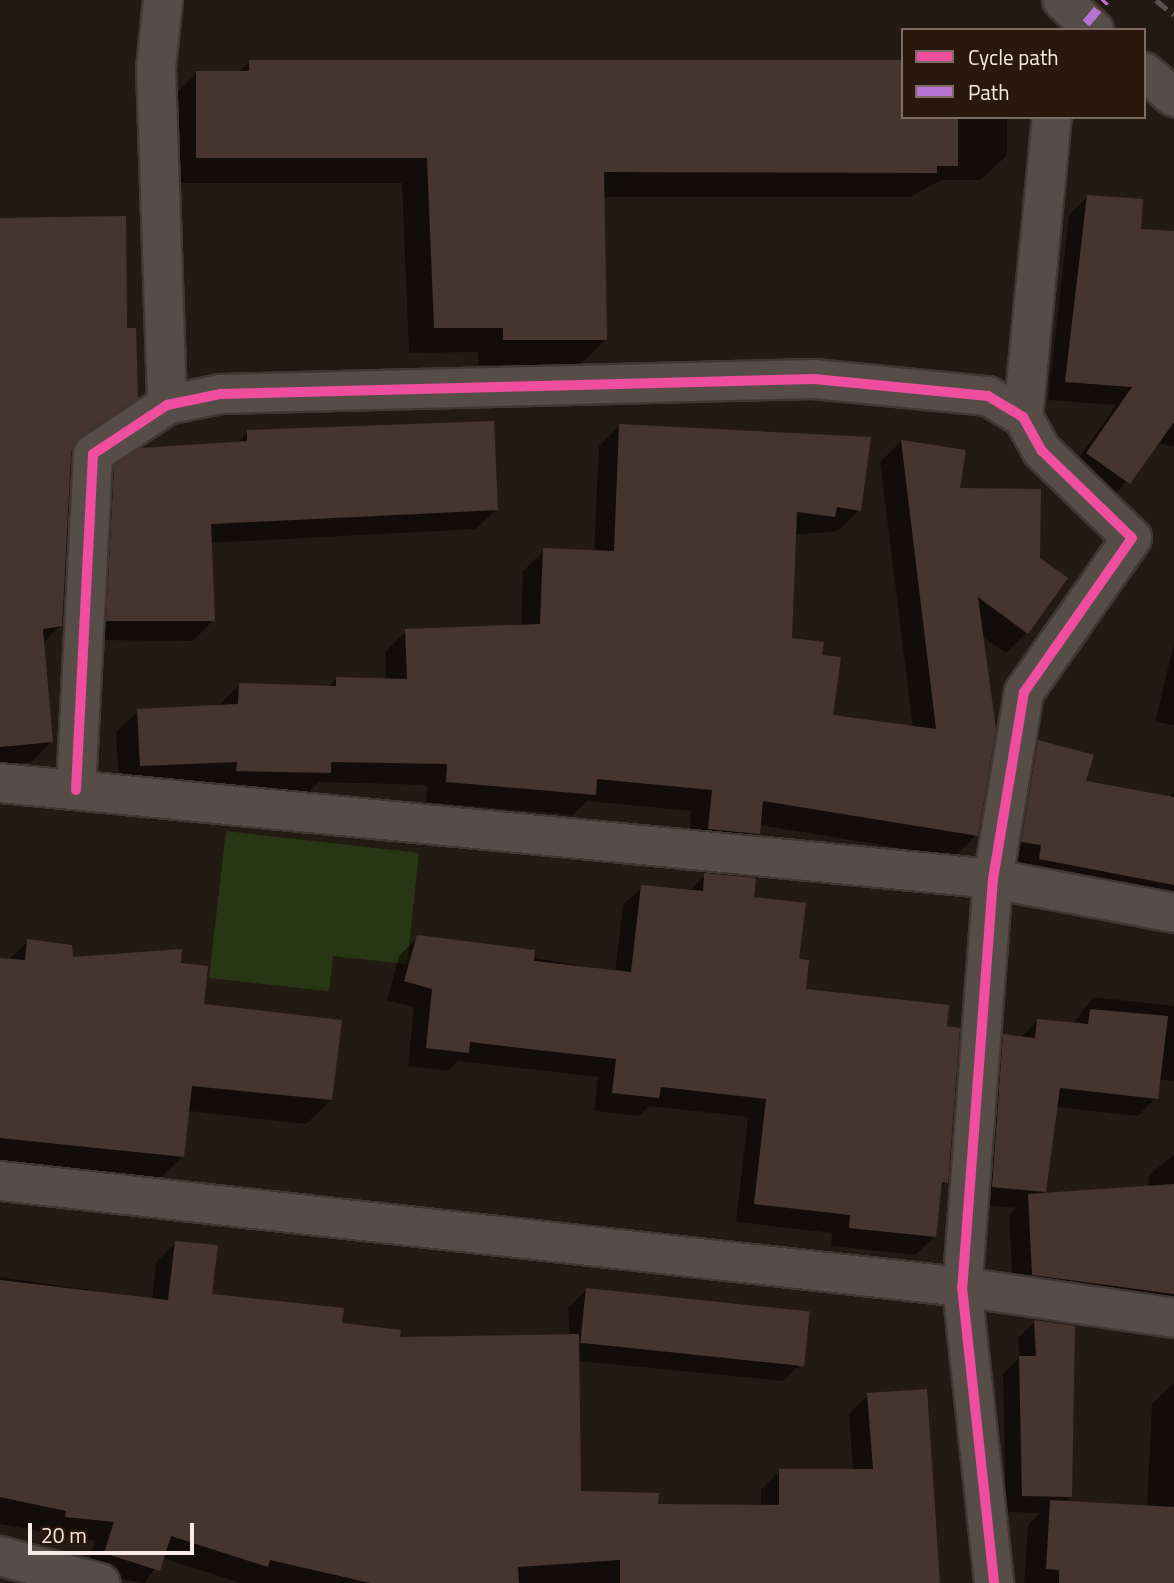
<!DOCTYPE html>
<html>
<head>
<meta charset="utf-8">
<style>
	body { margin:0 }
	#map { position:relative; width:1174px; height:1583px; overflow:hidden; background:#241a14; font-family:"Titillium Web",sans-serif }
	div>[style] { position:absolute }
	.green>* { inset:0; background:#283713 }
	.shadow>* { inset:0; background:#0007 }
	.building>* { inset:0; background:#46352e; transform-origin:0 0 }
	.roads { filter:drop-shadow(2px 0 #403733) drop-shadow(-2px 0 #403733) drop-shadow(0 2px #403733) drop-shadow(0 -2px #403733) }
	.minor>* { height:38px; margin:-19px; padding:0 19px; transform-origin:19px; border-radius:19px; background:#564d49 }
	.rail>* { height:5px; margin-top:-2.5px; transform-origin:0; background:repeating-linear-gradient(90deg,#5a524e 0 14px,transparent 0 21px) }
	.quiet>* { height:9px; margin-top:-4.5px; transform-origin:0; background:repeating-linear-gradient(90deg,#b673d3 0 18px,transparent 0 27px) }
	.cycleway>* { height:10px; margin:-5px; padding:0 5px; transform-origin:5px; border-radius:5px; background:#ef4d9e }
	span { translate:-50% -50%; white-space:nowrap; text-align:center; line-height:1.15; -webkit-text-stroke:5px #2a180e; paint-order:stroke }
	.legend { position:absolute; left:901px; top:28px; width:245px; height:91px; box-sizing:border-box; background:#2a180e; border:2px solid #7c6c64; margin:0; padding:9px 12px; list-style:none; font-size:21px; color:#f8eae4 }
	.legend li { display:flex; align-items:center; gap:14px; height:35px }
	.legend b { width:35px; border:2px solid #7c6c64 }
	.scale { position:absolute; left:28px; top:1523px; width:166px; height:32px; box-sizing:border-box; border:4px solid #f8eae4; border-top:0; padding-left:9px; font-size:21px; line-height:24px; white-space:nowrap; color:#f8eae4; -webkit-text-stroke:5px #2a180e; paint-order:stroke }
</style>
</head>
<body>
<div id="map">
	<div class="green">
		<i style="clip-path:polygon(226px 831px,419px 853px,407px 964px,333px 956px,329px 991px,209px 978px)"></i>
	</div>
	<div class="shadow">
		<i style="clip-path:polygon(249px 62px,903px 117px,1007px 117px,1007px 155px,981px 180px,942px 180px,910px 197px,602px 197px,606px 339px,580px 365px,478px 365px,478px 352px,409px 353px,402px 183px,171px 183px,171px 98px,197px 73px,238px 73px)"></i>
		<i style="clip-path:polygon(1087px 197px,1139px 231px,1174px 233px,1174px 446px,1157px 444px,1110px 501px,1069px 472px,1116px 405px,1048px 400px,1069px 215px)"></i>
		<i style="clip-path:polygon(0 220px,125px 330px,136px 397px,70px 452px,61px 625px,43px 643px,52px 741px,32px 762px,0 765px)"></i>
		<i style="clip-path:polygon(620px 425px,859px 510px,838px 531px,795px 535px,791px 640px,820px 657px,831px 717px,913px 728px,880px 462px,901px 441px,958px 490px,1027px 632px,1006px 653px,981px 636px,976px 835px,955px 857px,759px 825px,737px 855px,688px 850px,691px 811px,587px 801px,573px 815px,426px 802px,427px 785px,319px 782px,308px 793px,216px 791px,216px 782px,119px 786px,116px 732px,138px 711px,217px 707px,239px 685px,327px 688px,336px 679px,386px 680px,385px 652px,406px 631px,521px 627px,523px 571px,544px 550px,594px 552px,599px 446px)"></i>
		<i style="clip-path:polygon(248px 432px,497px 509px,476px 529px,210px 543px,213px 621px,193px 641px,87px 640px,95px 488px,115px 468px,236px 444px)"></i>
		<i style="clip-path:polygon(1174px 643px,1174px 725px,1155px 722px)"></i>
		<i style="clip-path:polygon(1039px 742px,1084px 782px,1168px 798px,1174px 792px,1174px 910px,1000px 864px,1017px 764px)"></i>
		<i style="clip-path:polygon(705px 875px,752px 898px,797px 960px,804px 991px,946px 1182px,940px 1188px,934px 1237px,915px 1255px,831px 1246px,832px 1233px,736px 1222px,748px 1117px,649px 1106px,639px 1116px,594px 1111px,598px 1077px,458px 1061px,448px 1071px,408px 1066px,414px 1007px,387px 1000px,399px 956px,418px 937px,615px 972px,623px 905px,642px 887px,689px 891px)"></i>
		<i style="clip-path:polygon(28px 941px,71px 959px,179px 964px,202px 1005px,331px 1100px,306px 1124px,189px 1111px,183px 1156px,158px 1180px,0 1163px,0 959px,8px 960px)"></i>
		<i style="clip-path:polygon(1093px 997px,1174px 1006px,1174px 1081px,1159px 1079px,1156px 1098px,1138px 1116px,1056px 1107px,1041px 1195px,1148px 1188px,1150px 1174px,1174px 1155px,1174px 1318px,1013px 1294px,1009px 1215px,1016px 1208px,974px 1204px,986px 1054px,1004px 1036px,1020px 1038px,1038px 1020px,1073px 1024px)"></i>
		<i style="clip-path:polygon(175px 1243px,210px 1296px,398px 1339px,570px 1336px,568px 1308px,586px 1290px,802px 1362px,784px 1381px,578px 1361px,579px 1493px,657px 1506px,761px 1507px,761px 1490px,780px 1470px,853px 1471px,849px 1414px,868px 1395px,938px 1583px,241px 1583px,162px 1558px,145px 1583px,86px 1573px,95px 1541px,0 1524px,0 1277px,152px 1299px,156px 1262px)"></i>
		<i style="clip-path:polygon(1035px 1322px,1071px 1496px,1064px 1503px,1147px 1507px,1152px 1404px,1174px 1383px,1174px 1583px,1024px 1583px,1028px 1525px,1040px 1513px,1006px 1512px,1003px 1374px,1019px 1358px,1018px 1338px)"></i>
	</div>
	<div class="building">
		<i style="clip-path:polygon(249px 60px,903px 60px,903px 117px,958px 117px,958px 166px,937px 166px,937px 173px,604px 172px,607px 340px,503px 340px,503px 328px,434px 328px,427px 158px,196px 158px,196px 71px,249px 71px)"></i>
		<i style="clip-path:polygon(1087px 195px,1143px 199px,1141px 229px,1174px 231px,1174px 422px,1130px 484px,1086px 453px,1132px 387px,1065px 382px)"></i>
		<i style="clip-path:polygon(126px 216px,127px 328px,136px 328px,138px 398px,81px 436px,71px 452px,62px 626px,43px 629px,53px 742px,0 747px,0 218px)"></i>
		<i style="clip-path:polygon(494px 421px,498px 510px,211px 524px,215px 621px,106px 621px,114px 466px,141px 448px,247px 441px,247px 430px)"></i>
		<i style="clip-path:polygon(619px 424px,871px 437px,861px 511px,837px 507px,835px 517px,797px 512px,792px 638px,824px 642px,822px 655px,841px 657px,833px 715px,936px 729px,901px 440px,966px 450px,960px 488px,1041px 489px,1040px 558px,1068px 578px,1028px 634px,978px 597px,996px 729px,978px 836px,763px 801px,760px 834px,708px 829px,712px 790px,597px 779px,596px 795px,446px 782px,447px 764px,331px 762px,331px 773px,236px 771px,237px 762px,140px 766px,137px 709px,238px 704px,239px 683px,336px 686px,336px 677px,407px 679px,405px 629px,540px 624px,543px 548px,614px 551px)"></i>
		<i style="clip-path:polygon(1038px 740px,1094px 755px,1086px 781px,1174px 797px,1174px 885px,1039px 859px,1041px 845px,1021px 842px)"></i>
		<i style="clip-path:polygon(704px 873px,756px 878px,754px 897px,806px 903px,799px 959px,809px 960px,806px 989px,949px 1005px,947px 1026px,960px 1028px,948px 1183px,942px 1182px,936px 1237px,849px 1228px,850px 1215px,754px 1204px,766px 1099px,661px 1087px,659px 1098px,612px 1093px,616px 1059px,470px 1042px,469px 1053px,426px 1048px,432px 989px,404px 981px,417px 935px,535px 950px,534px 961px,631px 972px,641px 885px,703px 891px)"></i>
		<i style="clip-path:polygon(27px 939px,72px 945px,73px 957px,182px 949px,181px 963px,208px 966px,204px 1004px,342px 1020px,332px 1100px,192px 1086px,184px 1157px,0 1138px,0 958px,25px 960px)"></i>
		<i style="clip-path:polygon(1090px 1009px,1168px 1016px,1158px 1099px,1060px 1088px,1046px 1192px,992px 1187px,1003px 1034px,1035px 1038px,1037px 1019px,1088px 1024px)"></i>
		<i style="clip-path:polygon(1174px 1184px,1174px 1294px,1032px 1275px,1028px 1194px)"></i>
		<i style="clip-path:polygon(175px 1241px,218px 1245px,212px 1294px,344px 1308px,342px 1323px,401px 1330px,400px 1337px,579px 1334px,581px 1491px,659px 1493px,658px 1504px,779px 1505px,779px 1469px,873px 1469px,867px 1393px,927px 1389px,940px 1583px,620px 1583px,620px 1560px,518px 1567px,519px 1583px,370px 1583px,270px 1560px,268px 1567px,171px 1536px,160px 1571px,104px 1553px,114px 1522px,65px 1517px,66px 1511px,0 1497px,0 1280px,168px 1300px)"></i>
		<i style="left:586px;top:1288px;width:225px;height:55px;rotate:6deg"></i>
		<i style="clip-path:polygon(1034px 1320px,1075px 1326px,1072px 1497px,1022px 1496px,1019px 1356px,1036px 1356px)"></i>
		<i style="clip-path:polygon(1050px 1500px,1174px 1507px,1174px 1583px,1059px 1583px,1059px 1570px,1046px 1569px)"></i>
	</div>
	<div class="roads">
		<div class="minor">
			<i style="left:163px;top:0;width:68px;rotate:95.9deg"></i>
			<i style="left:156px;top:68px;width:337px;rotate:88.1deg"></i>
			<i style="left:1062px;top:0;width:44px;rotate:43.2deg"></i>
			<i style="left:1144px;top:72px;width:39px;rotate:40deg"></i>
			<i style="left:1023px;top:417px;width:301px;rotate:-84.5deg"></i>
			<i style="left:0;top:783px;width:998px;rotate:5.52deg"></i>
			<i style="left:993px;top:879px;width:184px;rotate:10.6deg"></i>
			<i style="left:76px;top:790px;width:336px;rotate:-87.1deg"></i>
			<i style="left:93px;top:454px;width:89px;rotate:-33.5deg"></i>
			<i style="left:167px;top:405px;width:54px;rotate:-11.7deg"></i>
			<i style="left:220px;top:394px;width:594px;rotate:-1.45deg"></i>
			<i style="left:814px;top:379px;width:175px;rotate:5.6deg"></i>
			<i style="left:988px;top:396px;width:41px;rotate:31deg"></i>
			<i style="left:1023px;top:417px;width:39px;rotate:61deg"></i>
			<i style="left:1042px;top:451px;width:125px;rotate:44deg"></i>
			<i style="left:1132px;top:538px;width:188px;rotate:125deg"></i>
			<i style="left:1024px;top:692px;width:190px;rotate:99.4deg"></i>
			<i style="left:993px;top:879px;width:409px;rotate:94.3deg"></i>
			<i style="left:962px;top:1287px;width:298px;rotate:83.8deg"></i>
			<i style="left:0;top:1181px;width:968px;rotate:6.29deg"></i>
			<i style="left:962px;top:1287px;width:214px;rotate:8.3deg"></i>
			<i style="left:0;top:1556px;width:104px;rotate:15.1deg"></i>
		</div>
	</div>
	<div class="rail">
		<i style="left:1156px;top:0;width:23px;rotate:40deg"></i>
	</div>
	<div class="quiet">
		<i style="left:1086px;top:23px;width:30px;rotate:-50deg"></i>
	</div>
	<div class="cycleway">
		<i style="left:76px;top:790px;width:336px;rotate:-87.1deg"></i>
		<i style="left:93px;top:454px;width:89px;rotate:-33.5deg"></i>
		<i style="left:167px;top:405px;width:54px;rotate:-11.7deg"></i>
		<i style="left:220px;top:394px;width:594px;rotate:-1.45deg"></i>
		<i style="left:814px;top:379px;width:175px;rotate:5.6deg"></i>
		<i style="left:988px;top:396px;width:41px;rotate:31deg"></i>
		<i style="left:1023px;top:417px;width:39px;rotate:61deg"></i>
		<i style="left:1042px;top:451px;width:125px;rotate:44deg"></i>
		<i style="left:1132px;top:538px;width:188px;rotate:125deg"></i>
		<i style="left:1024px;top:692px;width:190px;rotate:99.4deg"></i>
		<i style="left:993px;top:879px;width:409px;rotate:94.3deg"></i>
		<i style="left:962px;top:1287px;width:298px;rotate:83.8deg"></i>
	</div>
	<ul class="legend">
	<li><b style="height:9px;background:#ef4d9e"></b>Cycle path</li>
	<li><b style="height:9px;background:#b673d3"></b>Path</li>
	</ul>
	<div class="scale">20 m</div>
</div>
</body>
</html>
